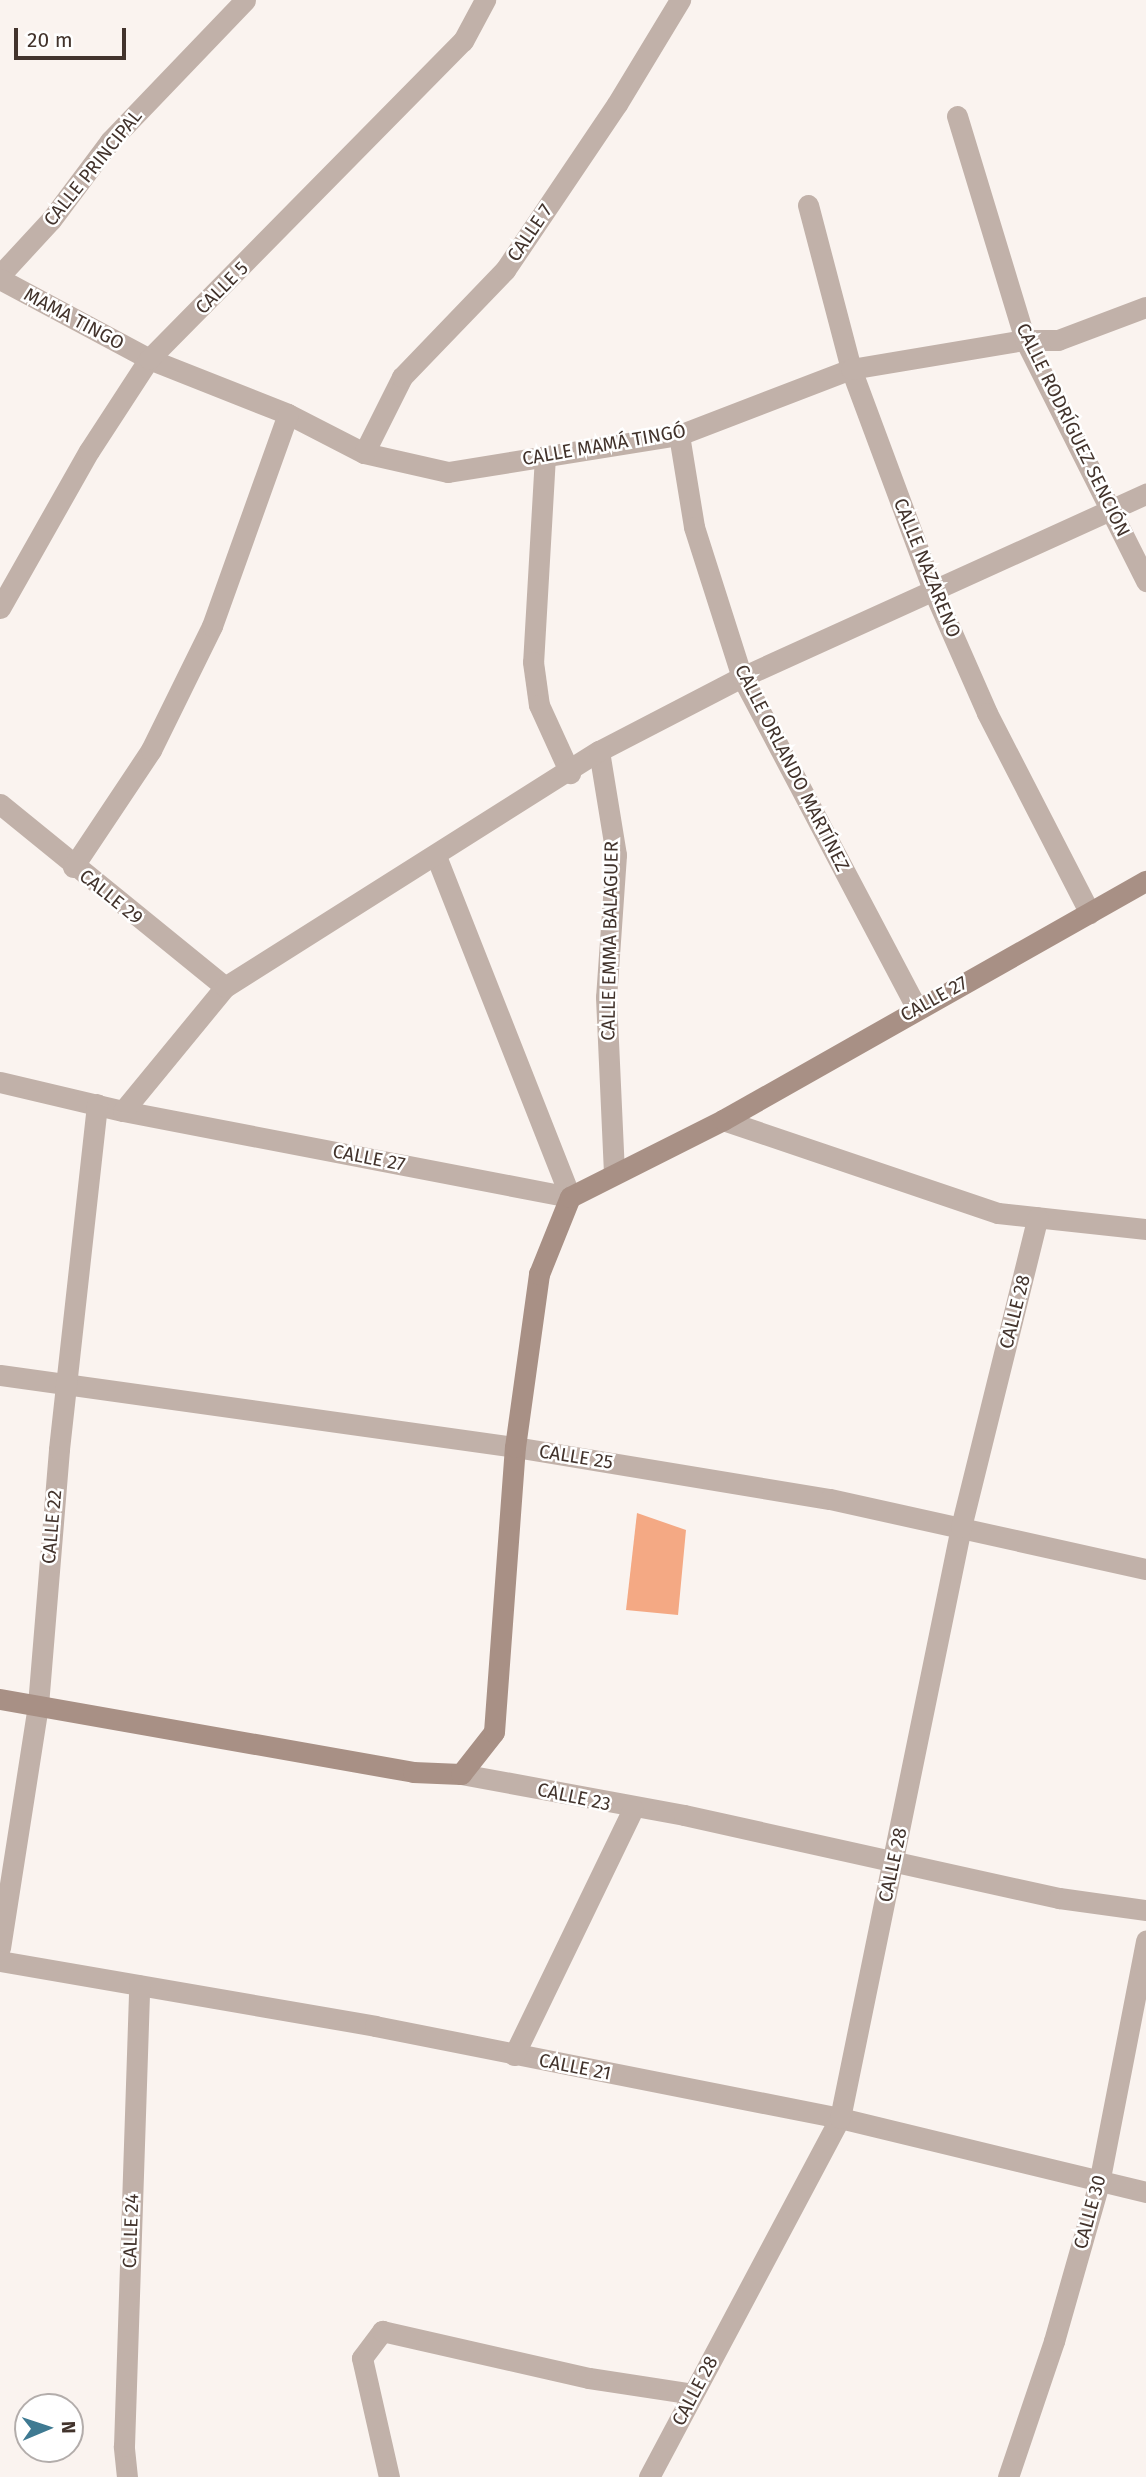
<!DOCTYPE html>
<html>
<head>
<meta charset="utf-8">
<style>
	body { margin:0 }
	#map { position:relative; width:1146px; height:2477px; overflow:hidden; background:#faf3ef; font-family:"Fira Sans",sans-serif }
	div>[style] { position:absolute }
	.building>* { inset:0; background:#f4a984 }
	.street>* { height:21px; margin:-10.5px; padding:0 10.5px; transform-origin:10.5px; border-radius:10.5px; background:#c1b1a9 }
	.secondary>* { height:21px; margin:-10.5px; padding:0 10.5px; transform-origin:10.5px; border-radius:10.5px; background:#a89085 }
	span { translate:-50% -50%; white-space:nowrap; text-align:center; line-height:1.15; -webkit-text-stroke:5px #fff; paint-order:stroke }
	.street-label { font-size:19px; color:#42332c }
	.north { position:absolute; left:14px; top:2393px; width:70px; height:70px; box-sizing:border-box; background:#fff; border:2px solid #b3adab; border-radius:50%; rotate:88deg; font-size:19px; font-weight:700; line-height:28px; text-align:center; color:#42332c }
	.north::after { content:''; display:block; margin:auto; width:24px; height:32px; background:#3f7a92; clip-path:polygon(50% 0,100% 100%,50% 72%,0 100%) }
	.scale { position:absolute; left:14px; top:28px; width:112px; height:32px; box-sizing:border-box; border:4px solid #42332c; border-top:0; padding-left:9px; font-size:21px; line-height:24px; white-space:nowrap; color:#42332c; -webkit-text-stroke:5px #fff; paint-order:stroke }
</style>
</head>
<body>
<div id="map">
	<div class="building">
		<i style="clip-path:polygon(637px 1513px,686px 1530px,678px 1615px,626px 1610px)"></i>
	</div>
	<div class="street">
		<i style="left:957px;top:116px;width:234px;rotate:73.1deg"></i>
		<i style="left:1025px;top:340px;width:270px;rotate:63.3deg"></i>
		<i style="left:808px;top:205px;width:170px;rotate:75.3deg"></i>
		<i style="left:851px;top:369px;width:238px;rotate:69.6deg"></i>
		<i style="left:934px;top:592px;width:132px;rotate:66.3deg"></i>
		<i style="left:987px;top:713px;width:225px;rotate:62.8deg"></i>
		<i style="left:0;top:275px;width:75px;rotate:-47.2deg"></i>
		<i style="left:51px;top:220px;width:99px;rotate:-53.2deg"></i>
		<i style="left:110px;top:141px;width:195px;rotate:-46.2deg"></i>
		<i style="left:0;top:279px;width:169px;rotate:28.2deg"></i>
		<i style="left:149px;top:359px;width:149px;rotate:21.6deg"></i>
		<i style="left:288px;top:414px;width:85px;rotate:27.2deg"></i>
		<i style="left:364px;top:453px;width:86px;rotate:12.7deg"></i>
		<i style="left:448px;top:472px;width:234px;rotate:-9.1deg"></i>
		<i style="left:679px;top:435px;width:184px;rotate:-21deg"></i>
		<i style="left:851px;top:369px;width:176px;rotate:-9.5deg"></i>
		<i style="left:1025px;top:340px;width:33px"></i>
		<i style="left:1058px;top:340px;width:94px;rotate:-20.6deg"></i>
		<i style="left:679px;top:435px;width:93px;rotate:80.7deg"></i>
		<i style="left:694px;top:527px;width:157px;rotate:72.3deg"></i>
		<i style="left:742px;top:677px;width:375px;rotate:62.2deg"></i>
		<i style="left:364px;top:453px;width:85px;rotate:-63.4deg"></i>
		<i style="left:402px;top:377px;width:149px;rotate:-46.1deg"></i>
		<i style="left:505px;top:270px;width:200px;rotate:-56deg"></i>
		<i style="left:617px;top:104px;width:122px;rotate:-58.8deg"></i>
		<i style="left:545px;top:456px;width:206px;rotate:93.3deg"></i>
		<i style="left:533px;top:662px;width:43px;rotate:82.1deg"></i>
		<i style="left:539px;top:705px;width:75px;rotate:65.5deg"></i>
		<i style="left:0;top:608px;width:180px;rotate:-60.5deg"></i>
		<i style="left:89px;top:451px;width:110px;rotate:-56.9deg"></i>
		<i style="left:149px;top:359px;width:447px;rotate:-45.4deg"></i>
		<i style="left:463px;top:41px;width:47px;rotate:-61.8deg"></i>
		<i style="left:599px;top:751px;width:105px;rotate:80.7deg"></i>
		<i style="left:616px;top:855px;width:142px;rotate:94deg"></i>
		<i style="left:606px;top:997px;width:176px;rotate:87.4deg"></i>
		<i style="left:0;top:804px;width:290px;rotate:39.1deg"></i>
		<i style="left:436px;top:856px;width:366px;rotate:68.5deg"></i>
		<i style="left:73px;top:867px;width:141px;rotate:-56.3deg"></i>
		<i style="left:151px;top:750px;width:138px;rotate:-63.8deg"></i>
		<i style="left:212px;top:626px;width:225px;rotate:-70.3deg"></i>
		<i style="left:0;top:1082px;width:126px;rotate:13.3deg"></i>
		<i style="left:123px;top:1111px;width:455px;rotate:10.9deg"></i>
		<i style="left:123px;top:1111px;width:161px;rotate:-50.6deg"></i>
		<i style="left:225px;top:987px;width:442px;rotate:-32.3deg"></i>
		<i style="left:599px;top:751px;width:161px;rotate:-27.4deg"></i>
		<i style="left:742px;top:677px;width:444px;rotate:-24.4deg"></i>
		<i style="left:723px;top:1120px;width:290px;rotate:18.7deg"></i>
		<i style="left:998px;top:1213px;width:149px;rotate:6.2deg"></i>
		<i style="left:0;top:1375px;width:520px;rotate:7.96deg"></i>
		<i style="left:515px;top:1447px;width:319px;rotate:9.4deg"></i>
		<i style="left:830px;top:1499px;width:324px;rotate:12.5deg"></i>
		<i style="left:461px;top:1774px;width:227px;rotate:10.4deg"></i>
		<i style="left:684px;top:1815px;width:384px;rotate:12.5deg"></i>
		<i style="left:1059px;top:1898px;width:88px;rotate:7.9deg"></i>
		<i style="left:0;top:1948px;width:246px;rotate:-81.1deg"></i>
		<i style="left:38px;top:1705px;width:257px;rotate:-85.3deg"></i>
		<i style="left:59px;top:1449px;width:347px;rotate:-83.7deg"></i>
		<i style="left:0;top:1961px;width:381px;rotate:9.8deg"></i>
		<i style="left:375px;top:2026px;width:474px;rotate:11.2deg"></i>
		<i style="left:840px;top:2118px;width:315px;rotate:13.6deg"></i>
		<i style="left:514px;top:2055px;width:273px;rotate:-64.2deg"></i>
		<i style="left:127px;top:2477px;width:31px;rotate:-96deg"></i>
		<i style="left:124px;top:2446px;width:461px;rotate:-88.1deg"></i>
		<i style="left:389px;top:2477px;width:122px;rotate:-102.8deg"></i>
		<i style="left:362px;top:2358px;width:34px;rotate:-53deg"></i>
		<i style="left:382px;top:2331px;width:212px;rotate:12.8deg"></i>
		<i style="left:589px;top:2378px;width:105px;rotate:8.7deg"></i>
		<i style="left:649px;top:2477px;width:407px;rotate:-62deg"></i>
		<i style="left:840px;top:2118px;width:603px;rotate:-78.43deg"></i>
		<i style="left:961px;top:1527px;width:319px;rotate:-76.1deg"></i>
		<i style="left:1008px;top:2477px;width:144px;rotate:-71.3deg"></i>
		<i style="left:1054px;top:2341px;width:164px;rotate:-74.1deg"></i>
		<i style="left:1099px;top:2183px;width:247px;rotate:-79deg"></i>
	</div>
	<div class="secondary">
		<i style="left:0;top:1699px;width:419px;rotate:10deg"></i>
		<i style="left:413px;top:1772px;width:48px;rotate:2.4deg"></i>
		<i style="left:461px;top:1774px;width:53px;rotate:-51.8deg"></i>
		<i style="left:494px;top:1732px;width:286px;rotate:-85.8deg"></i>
		<i style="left:515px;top:1447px;width:175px;rotate:-82.1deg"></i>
		<i style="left:539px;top:1274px;width:83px;rotate:-68.1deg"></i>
		<i style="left:570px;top:1197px;width:171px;rotate:-26.7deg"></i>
		<i style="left:723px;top:1120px;width:486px;rotate:-29.5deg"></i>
	</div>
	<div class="street-label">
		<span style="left:93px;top:168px;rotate:-51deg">CALLE PRINCIPAL</span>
		<span style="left:530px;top:233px;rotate:-56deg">CALLE 7</span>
		<span style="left:222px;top:288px;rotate:-45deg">CALLE 5</span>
		<span style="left:74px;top:319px;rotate:28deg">MAMA TINGO</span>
		<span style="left:1073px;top:430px;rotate:64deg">CALLE RODRÍGUEZ SENCIÓN</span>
		<span style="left:604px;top:445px;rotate:-10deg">CALLE MAMÁ TINGÓ</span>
		<span style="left:927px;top:568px;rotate:68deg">CALLE NAZARENO</span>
		<span style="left:792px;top:768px;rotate:63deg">CALLE ORLANDO MARTÍNEZ</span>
		<span style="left:111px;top:897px;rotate:39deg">CALLE 29</span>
		<span style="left:610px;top:941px;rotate:-89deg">CALLE EMMA BALAGUER</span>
		<span style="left:934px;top:999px;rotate:-29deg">CALLE 27</span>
		<span style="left:369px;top:1158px;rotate:11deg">CALLE 27</span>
		<span style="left:1015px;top:1312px;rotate:-76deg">CALLE 28</span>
		<span style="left:576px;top:1457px;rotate:9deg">CALLE 25</span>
		<span style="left:52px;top:1527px;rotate:-85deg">CALLE 22</span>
		<span style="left:574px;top:1797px;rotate:12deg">CALLE 23</span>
		<span style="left:893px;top:1865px;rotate:-78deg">CALLE 28</span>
		<span style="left:575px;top:2067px;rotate:11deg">CALLE 21</span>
		<span style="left:1090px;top:2212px;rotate:-75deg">CALLE 30</span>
		<span style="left:131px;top:2231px;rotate:-88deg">CALLE 24</span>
		<span style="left:695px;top:2391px;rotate:-62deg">CALLE 28</span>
	</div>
	<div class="north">N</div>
	<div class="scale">20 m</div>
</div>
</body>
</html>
